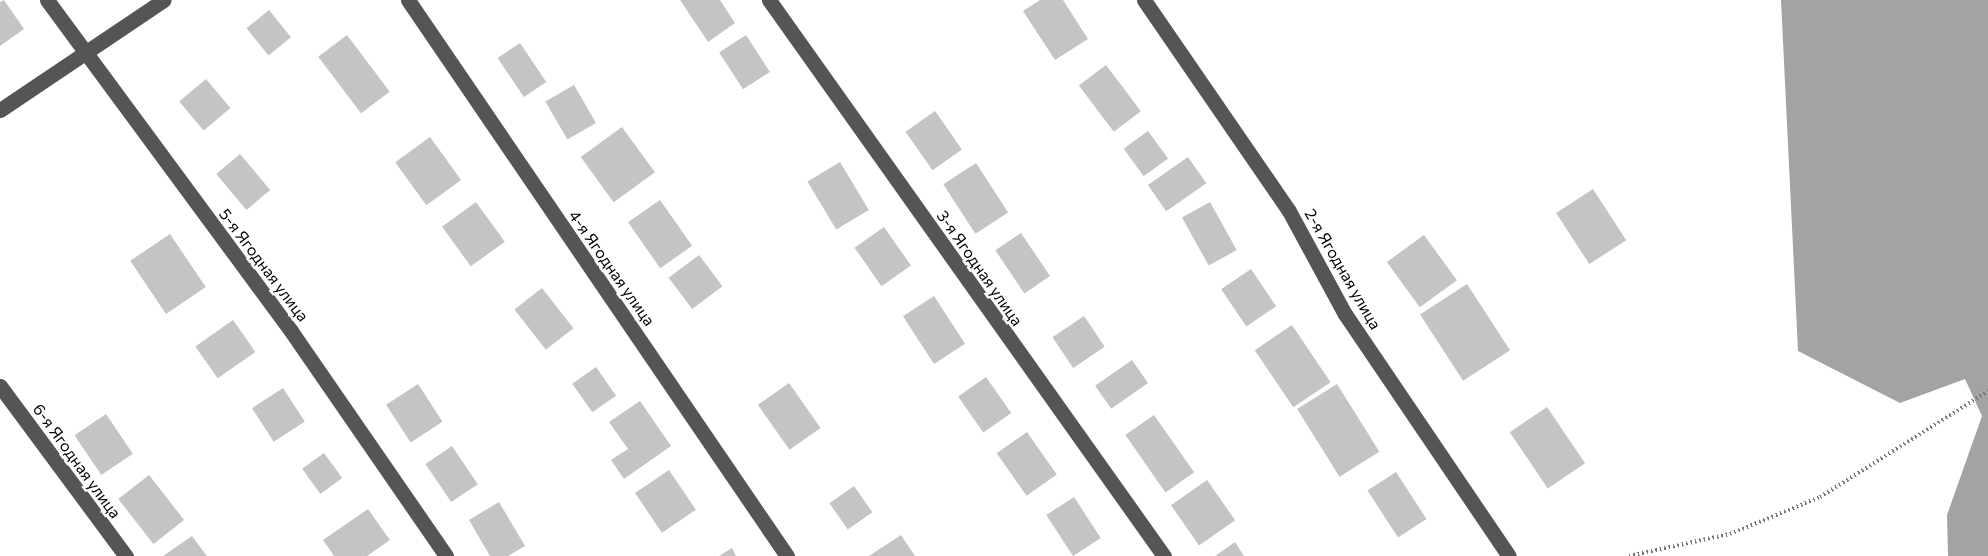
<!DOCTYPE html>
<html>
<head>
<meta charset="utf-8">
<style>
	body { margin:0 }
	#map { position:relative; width:1988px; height:556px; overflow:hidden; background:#fff; font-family:Commissioner,sans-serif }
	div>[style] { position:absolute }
	.water>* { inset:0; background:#a3a3a3 }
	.building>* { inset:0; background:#c4c4c4; transform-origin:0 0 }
	.path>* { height:4px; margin-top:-2px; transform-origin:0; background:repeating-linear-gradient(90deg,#777 0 1.5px,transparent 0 4.5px) }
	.minor>* { height:15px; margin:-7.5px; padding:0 7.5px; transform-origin:7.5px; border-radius:7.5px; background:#555 }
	span { translate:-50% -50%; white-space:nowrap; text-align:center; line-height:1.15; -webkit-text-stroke:5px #fff; paint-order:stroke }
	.street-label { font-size:16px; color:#000 }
</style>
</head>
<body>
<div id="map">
	<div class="water">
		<i style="clip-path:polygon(1781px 0,1988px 0,1988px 556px,1948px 556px,1947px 515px,1982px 416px,1965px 379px,1900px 403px,1798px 351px)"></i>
	</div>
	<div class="building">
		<i style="clip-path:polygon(4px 0,24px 29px,0 46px,0 2px)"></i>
		<i style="clip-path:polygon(680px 0,720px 0,735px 23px,708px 42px)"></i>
		<i style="clip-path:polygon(1040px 0,1063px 0,1088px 39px,1055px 60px,1023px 11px)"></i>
		<i style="left:269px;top:10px;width:35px;height:29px;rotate:51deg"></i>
		<i style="left:347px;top:35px;width:71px;height:36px;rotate:53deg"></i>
		<i style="left:746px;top:35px;width:44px;height:32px;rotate:57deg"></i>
		<i style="left:520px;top:43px;width:47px;height:27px;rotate:56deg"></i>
		<i style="left:1106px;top:65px;width:58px;height:34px;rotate:53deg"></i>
		<i style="left:206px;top:79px;width:38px;height:35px;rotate:50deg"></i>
		<i style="left:574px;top:85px;width:44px;height:33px;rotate:60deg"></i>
		<i style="left:935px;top:111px;width:47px;height:36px;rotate:55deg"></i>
		<i style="left:622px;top:127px;width:56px;height:51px;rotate:54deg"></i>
		<i style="left:1148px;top:131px;width:34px;height:30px;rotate:54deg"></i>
		<i style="left:430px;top:137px;width:53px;height:43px;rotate:54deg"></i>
		<i style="left:240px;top:154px;width:47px;height:31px;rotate:50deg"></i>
		<i style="left:1188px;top:157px;width:32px;height:49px;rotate:55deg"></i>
		<i style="left:840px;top:162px;width:56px;height:38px;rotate:59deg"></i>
		<i style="left:976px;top:163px;width:59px;height:39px;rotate:57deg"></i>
		<i style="left:1593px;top:189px;width:61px;height:44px;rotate:57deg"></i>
		<i style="left:660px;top:200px;width:56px;height:39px;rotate:55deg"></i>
		<i style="left:476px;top:202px;width:49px;height:42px;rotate:54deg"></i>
		<i style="left:1210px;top:202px;width:55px;height:32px;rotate:61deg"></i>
		<i style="left:884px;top:227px;width:47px;height:36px;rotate:55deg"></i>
		<i style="left:1021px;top:233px;width:52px;height:31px;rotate:56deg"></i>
		<i style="left:170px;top:234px;width:64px;height:48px;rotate:56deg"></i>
		<i style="left:1424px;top:235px;width:56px;height:46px;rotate:54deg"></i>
		<i style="left:699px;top:255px;width:39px;height:38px;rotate:53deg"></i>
		<i style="left:1251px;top:269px;width:45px;height:36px;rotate:56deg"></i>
		<i style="left:1467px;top:284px;width:79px;height:56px;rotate:57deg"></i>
		<i style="left:542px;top:288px;width:51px;height:35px;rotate:52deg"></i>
		<i style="left:934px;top:296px;width:57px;height:37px;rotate:57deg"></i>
		<i style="left:1084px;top:316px;width:37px;height:38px;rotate:56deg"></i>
		<i style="left:233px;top:320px;width:39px;height:46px;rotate:55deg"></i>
		<i style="left:1292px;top:325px;width:69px;height:45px;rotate:56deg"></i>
		<i style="left:1132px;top:360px;width:28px;height:45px;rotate:55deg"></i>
		<i style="left:596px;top:367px;width:35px;height:29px;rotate:55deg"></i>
		<i style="left:986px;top:377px;width:44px;height:34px;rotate:55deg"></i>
		<i style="left:789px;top:383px;width:55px;height:38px;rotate:55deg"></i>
		<i style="left:418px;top:384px;width:45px;height:38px;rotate:57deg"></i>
		<i style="left:1337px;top:384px;width:80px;height:47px;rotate:58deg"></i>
		<i style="left:283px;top:388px;width:40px;height:37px;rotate:57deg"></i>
		<i style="clip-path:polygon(640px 401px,671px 446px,624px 479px,611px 460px,628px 449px,609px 422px)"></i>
		<i style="left:1547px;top:407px;width:68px;height:45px;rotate:56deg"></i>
		<i style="left:106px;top:414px;width:48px;height:38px;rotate:56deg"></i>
		<i style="left:1154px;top:415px;width:70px;height:35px;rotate:55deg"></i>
		<i style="left:1027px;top:432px;width:52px;height:37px;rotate:55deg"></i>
		<i style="left:452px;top:446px;width:46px;height:32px;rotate:56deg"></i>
		<i style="left:324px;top:453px;width:31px;height:27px;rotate:54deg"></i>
		<i style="left:669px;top:470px;width:48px;height:41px;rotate:56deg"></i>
		<i style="left:1396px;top:472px;width:56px;height:34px;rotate:57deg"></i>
		<i style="left:149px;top:475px;width:57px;height:39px;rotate:52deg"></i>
		<i style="left:1207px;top:480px;width:49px;height:44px;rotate:55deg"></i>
		<i style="left:854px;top:486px;width:32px;height:30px;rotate:55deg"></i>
		<i style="left:1074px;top:497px;width:49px;height:33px;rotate:57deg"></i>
		<i style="clip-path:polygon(499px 502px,525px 546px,508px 556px,490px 556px,469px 520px)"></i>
		<i style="clip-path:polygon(368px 509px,390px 540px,367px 556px,334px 556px,323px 540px)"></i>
		<i style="clip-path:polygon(901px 535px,915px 556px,869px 556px)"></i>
		<i style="clip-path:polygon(192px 536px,207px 556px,163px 556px)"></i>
		<i style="clip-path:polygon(1235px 542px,1244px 556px,1215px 556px)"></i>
		<i style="clip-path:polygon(732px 548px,736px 556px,719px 556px)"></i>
	</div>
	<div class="path">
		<i style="left:1629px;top:556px;width:103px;rotate:-12.3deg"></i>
		<i style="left:1730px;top:534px;width:97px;rotate:-22.3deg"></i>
		<i style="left:1820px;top:497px;width:199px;rotate:-32.2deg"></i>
	</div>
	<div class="minor">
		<i style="left:47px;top:0;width:411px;rotate:53.6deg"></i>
		<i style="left:291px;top:331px;width:273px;rotate:55.4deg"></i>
		<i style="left:408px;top:0;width:673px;rotate:55.72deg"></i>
		<i style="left:769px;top:0;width:682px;rotate:54.61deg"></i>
		<i style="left:1144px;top:0;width:256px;rotate:55.5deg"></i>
		<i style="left:1289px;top:211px;width:117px;rotate:61.5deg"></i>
		<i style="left:1345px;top:314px;width:292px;rotate:55.9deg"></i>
		<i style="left:0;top:110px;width:197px;rotate:-33.9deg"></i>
		<i style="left:0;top:386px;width:212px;rotate:53.5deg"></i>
	</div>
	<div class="street-label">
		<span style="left:264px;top:265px;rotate:53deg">5-я Ягодная улица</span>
		<span style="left:612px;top:268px;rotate:55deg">4-я Ягодная улица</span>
		<span style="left:980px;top:268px;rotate:55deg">3-я Ягодная улица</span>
		<span style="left:1343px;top:269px;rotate:60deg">2-я Ягодная улица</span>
		<span style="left:77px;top:461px;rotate:54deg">6-я Ягодная улица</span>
	</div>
</div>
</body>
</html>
